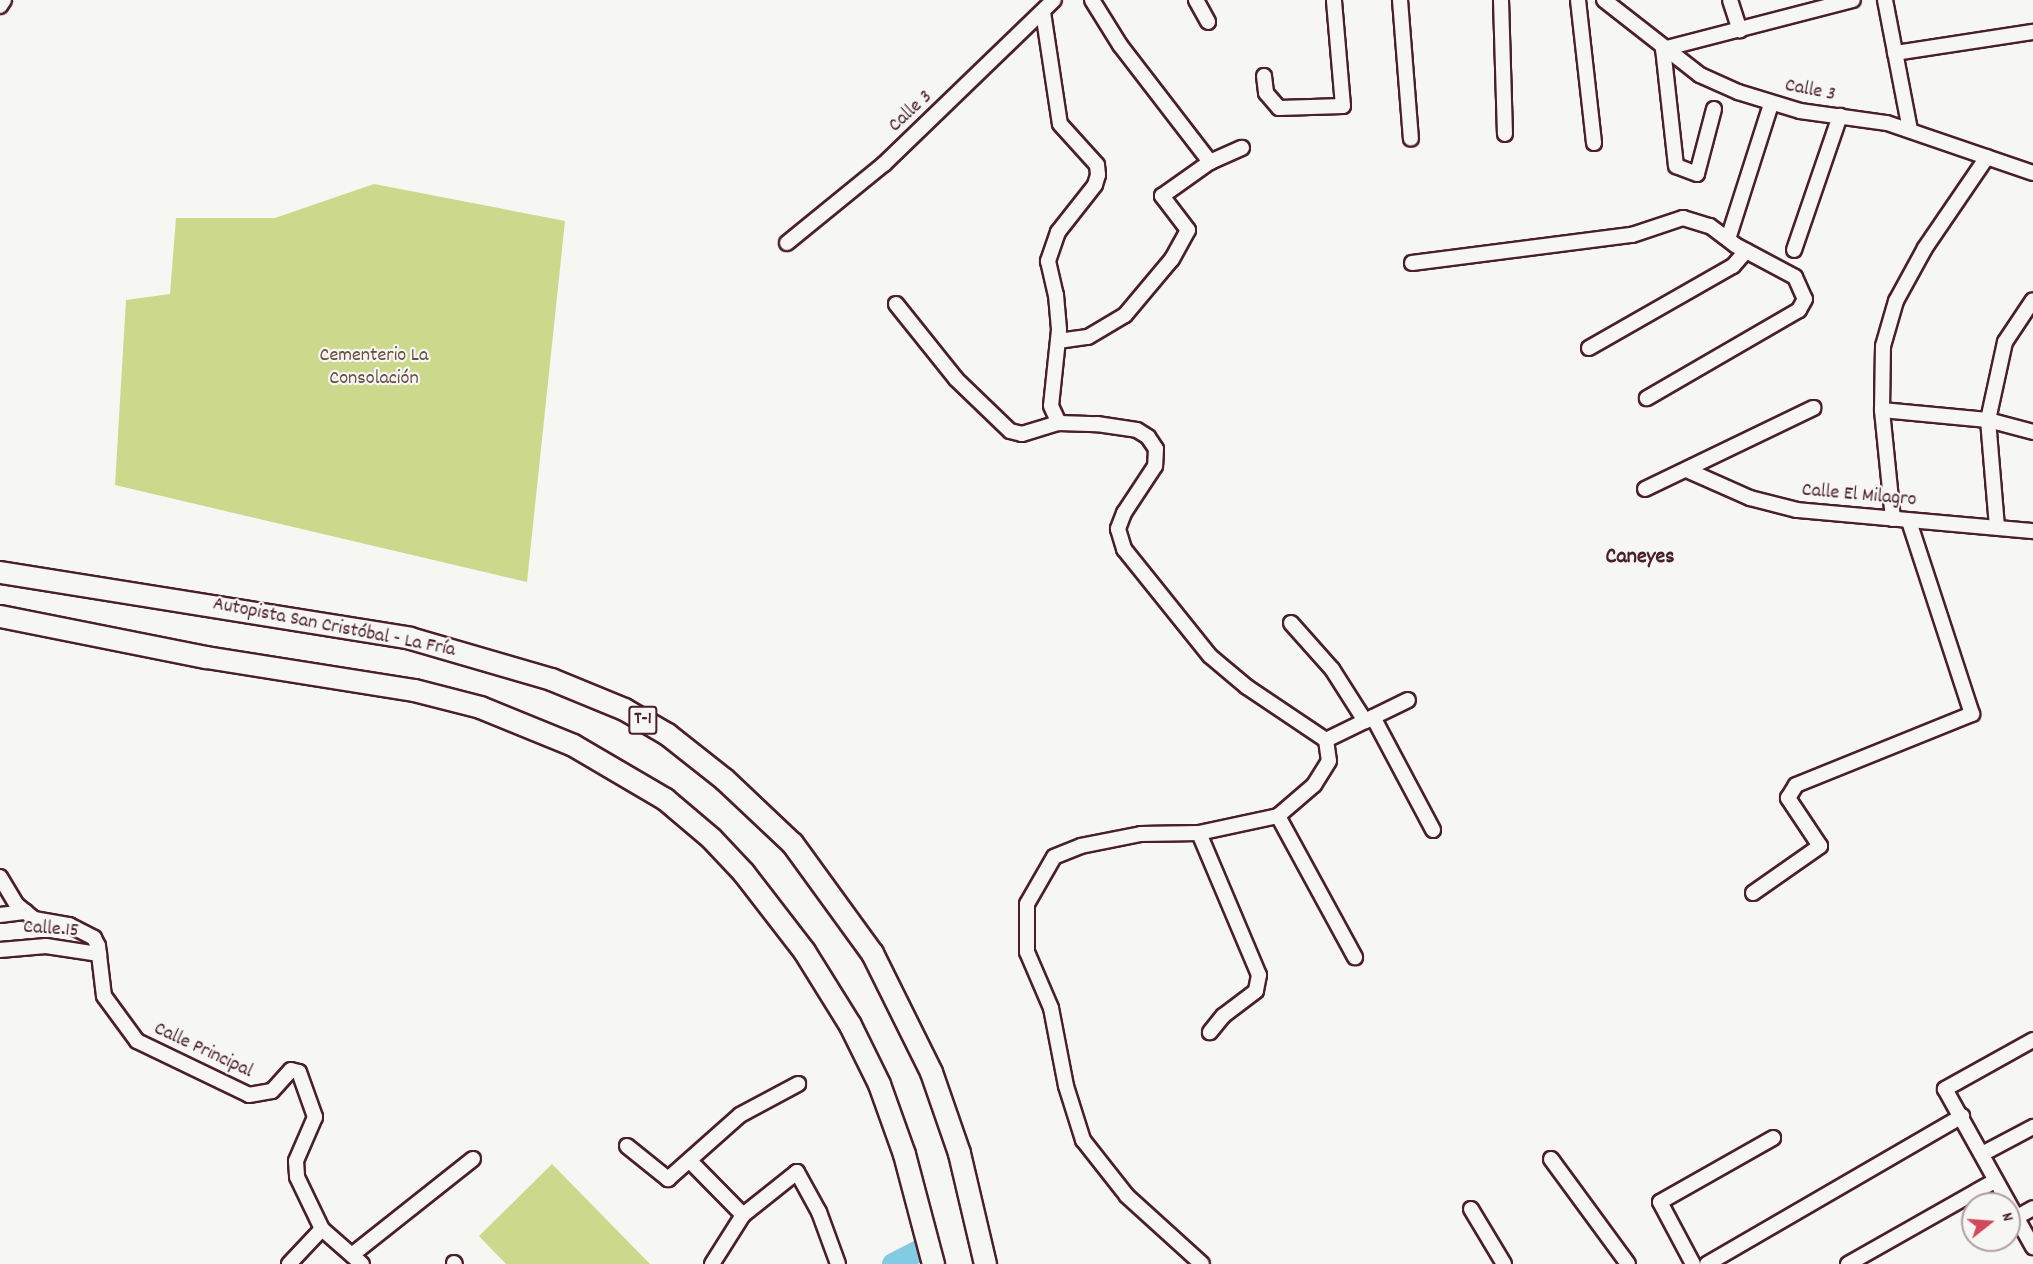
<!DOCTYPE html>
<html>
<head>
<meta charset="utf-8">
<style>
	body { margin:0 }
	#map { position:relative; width:2033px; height:1264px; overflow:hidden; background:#f6f6f2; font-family:Dekko,sans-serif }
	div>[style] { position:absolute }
	.green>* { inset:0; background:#ccd88b }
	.river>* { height:22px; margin:-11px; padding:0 11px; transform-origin:11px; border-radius:11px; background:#82cbe2 }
	.roads { filter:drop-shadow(2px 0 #4a1f2b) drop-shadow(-2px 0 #4a1f2b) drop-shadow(0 2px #4a1f2b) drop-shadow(0 -2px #4a1f2b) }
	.minor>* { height:14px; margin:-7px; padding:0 7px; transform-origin:7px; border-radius:7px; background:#f6f6f2 }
	.highway>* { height:21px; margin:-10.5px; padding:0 10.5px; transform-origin:10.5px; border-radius:10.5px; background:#f6f6f2 }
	span { translate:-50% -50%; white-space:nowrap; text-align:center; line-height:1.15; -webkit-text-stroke:4.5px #f6f6f2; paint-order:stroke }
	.shield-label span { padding:2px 4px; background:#f6f6f2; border:2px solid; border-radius:4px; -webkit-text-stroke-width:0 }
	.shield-label { font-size:18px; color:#4a1f2b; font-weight:700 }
	.street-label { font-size:20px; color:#4a1f2b }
	.park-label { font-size:20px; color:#6a4d43 }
	.quarter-label { font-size:22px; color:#4a1f2b; font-weight:700 }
	.north { position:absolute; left:1961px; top:1192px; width:60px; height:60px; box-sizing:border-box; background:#f6f6f2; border:2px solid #b1a0a2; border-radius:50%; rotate:73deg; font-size:16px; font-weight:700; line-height:24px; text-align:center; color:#4a1f2b }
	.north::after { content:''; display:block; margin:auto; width:21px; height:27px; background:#d1495b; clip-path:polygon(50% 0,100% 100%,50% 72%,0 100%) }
</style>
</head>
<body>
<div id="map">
	<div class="green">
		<i style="clip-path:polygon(374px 184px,565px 221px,527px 582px,115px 485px,126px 300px,170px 294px,176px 218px,275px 218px)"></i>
		<i style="clip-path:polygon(552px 1164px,650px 1264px,506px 1264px,479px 1236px)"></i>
	</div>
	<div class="river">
		<i style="left:893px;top:1264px;width:29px;rotate:-27deg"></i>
	</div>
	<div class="roads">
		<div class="minor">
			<i style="left:1092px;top:0;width:53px;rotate:58.1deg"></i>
			<i style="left:1120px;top:45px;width:148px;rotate:52.4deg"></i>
			<i style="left:1196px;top:0;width:25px;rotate:61deg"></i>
			<i style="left:1400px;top:0;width:139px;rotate:85.5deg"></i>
			<i style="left:1501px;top:0;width:134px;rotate:88.3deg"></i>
			<i style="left:1578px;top:0;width:144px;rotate:83.6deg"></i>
			<i style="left:1604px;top:0;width:122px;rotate:38deg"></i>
			<i style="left:1700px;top:75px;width:42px;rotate:24.1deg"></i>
			<i style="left:1738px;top:92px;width:65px;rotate:17deg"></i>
			<i style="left:1800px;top:111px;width:88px;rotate:7.9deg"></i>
			<i style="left:1887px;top:123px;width:154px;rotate:18.9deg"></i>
			<i style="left:1730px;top:0;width:32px;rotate:72deg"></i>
			<i style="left:1885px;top:0;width:132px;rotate:79.1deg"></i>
			<i style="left:0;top:6px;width:7px;rotate:-56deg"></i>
			<i style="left:1043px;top:12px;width:113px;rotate:81.4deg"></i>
			<i style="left:1060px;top:124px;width:55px;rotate:47.9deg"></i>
			<i style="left:1097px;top:165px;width:10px;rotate:84deg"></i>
			<i style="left:1098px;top:175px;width:10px;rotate:107deg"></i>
			<i style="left:1095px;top:185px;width:60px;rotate:128.2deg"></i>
			<i style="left:1058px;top:232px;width:31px;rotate:109deg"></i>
			<i style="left:1048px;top:261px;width:35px;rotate:77deg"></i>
			<i style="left:1056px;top:295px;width:35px;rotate:85deg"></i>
			<i style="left:1059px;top:330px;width:76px;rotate:96deg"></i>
			<i style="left:1051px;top:406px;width:19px;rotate:65deg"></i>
			<i style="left:1895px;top:53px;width:140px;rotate:-8.7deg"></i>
			<i style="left:1264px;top:76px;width:17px;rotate:83deg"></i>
			<i style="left:1266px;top:93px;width:20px;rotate:49deg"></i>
			<i style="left:1279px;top:108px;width:64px;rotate:-1.8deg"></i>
			<i style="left:1343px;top:106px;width:106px;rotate:-94.9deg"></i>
			<i style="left:1714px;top:109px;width:67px;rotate:104.7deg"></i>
			<i style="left:1697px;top:174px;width:22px;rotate:-159deg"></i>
			<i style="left:1676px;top:166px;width:118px;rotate:-96.3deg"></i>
			<i style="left:1663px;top:49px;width:196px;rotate:-14.5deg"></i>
			<i style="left:1728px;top:239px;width:142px;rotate:-72.3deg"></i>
			<i style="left:787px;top:243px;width:125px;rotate:-39.2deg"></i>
			<i style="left:884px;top:164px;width:236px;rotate:-44deg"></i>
			<i style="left:1794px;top:250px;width:142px;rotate:-71.1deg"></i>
			<i style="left:1412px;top:263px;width:222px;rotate:-7.3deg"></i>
			<i style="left:1632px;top:235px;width:54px;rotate:-18.4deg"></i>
			<i style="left:1683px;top:218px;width:28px;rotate:17deg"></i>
			<i style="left:1710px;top:226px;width:31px;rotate:37deg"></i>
			<i style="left:1735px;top:245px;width:68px;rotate:28.1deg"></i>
			<i style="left:1795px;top:277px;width:24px;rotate:66deg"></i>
			<i style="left:1805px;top:299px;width:13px;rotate:119deg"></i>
			<i style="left:1799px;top:310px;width:176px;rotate:149.9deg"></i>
			<i style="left:896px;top:304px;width:96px;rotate:51.3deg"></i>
			<i style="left:956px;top:379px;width:75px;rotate:43.9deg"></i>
			<i style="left:1010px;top:431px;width:12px;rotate:14deg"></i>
			<i style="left:1022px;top:434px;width:39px;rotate:-17deg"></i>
			<i style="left:1059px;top:423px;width:38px;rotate:2deg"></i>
			<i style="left:1097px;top:424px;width:40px;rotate:8.5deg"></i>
			<i style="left:1137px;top:430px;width:13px;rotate:32deg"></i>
			<i style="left:1148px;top:437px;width:14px;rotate:56deg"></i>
			<i style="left:1156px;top:449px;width:17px;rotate:93deg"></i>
			<i style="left:1155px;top:466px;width:56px;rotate:123.4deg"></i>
			<i style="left:1124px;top:513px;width:17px;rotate:111deg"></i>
			<i style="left:1118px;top:529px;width:21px;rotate:73deg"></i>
			<i style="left:1124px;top:549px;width:137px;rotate:51.2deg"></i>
			<i style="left:1210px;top:656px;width:48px;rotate:40deg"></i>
			<i style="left:1247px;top:687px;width:95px;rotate:33.9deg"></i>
			<i style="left:1326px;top:740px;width:21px;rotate:82deg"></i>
			<i style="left:1329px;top:761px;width:28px;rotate:122deg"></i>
			<i style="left:1314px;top:785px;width:48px;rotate:139.3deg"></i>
			<i style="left:1278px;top:816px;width:81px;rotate:167.9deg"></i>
			<i style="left:1199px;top:833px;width:58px;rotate:179deg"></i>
			<i style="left:1141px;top:834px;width:61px;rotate:168.7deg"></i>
			<i style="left:1081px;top:846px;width:29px;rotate:158deg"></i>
			<i style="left:1054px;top:857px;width:54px;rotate:119.9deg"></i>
			<i style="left:1027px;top:904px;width:48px;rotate:90deg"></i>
			<i style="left:1027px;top:952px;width:61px;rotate:66.8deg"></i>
			<i style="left:1051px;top:1008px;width:79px;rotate:79.1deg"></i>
			<i style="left:1066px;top:1086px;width:57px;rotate:72.5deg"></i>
			<i style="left:1083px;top:1140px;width:71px;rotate:51.8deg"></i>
			<i style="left:1127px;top:1196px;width:101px;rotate:42.2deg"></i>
			<i style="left:1058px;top:341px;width:30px;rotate:-8deg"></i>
			<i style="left:1088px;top:337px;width:43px;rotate:-30.7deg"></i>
			<i style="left:1125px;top:315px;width:73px;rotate:-50deg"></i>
			<i style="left:1172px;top:259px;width:33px;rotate:-61deg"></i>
			<i style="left:1188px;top:230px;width:43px;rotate:-127.4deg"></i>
			<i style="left:1162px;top:196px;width:59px;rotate:-35.3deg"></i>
			<i style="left:1210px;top:162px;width:35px;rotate:-24deg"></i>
			<i style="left:1589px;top:348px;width:166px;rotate:-29.7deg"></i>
			<i style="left:1733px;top:266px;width:20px;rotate:-49deg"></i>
			<i style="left:1882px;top:410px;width:106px;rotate:5.4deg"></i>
			<i style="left:1988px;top:420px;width:47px;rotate:14.9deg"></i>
			<i style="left:1689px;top:471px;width:67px;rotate:23.9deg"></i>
			<i style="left:1750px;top:498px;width:49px;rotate:14.3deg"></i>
			<i style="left:1797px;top:510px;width:237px;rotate:5.1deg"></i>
			<i style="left:1645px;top:489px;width:187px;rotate:-25.7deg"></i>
			<i style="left:1893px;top:519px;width:110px;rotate:-95.8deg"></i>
			<i style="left:1882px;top:410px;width:64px;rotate:-89.1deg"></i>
			<i style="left:1883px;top:346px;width:47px;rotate:-73.9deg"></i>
			<i style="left:1896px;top:301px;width:60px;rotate:-61.3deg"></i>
			<i style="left:1925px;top:248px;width:110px;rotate:-55.7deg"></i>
			<i style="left:1997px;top:527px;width:107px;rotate:-94.8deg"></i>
			<i style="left:1988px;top:420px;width:80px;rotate:-77.7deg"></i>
			<i style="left:2005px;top:342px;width:50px;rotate:-56.3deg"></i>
			<i style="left:1291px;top:623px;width:62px;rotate:48.3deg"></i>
			<i style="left:1332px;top:669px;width:62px;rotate:57.6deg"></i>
			<i style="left:1373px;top:717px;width:128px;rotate:62deg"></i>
			<i style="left:1326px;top:740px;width:91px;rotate:-26deg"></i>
			<i style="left:1278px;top:816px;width:161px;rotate:61.4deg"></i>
			<i style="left:1199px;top:833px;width:154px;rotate:67.1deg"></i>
			<i style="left:1259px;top:975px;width:16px;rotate:101deg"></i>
			<i style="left:1256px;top:991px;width:41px;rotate:142.9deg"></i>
			<i style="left:1223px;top:1016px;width:21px;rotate:129deg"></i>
			<i style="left:0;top:877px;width:33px;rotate:59deg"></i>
			<i style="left:17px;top:905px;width:22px;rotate:39deg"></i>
			<i style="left:34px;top:919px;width:36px;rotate:10deg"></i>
			<i style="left:69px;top:925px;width:28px;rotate:27deg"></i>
			<i style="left:94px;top:938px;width:9px;rotate:63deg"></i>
			<i style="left:98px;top:946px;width:50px;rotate:83.2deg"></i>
			<i style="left:104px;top:996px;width:56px;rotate:53.7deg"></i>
			<i style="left:137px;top:1041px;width:124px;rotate:25.7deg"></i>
			<i style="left:249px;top:1095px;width:23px;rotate:-10deg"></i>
			<i style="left:272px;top:1091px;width:28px;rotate:-48deg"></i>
			<i style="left:291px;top:1070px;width:8px;rotate:14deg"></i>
			<i style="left:299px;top:1072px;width:48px;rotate:70.4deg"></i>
			<i style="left:315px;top:1117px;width:48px;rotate:113.4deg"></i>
			<i style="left:296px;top:1161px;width:16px;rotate:86deg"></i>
			<i style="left:297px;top:1177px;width:58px;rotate:64.3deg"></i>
			<i style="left:322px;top:1229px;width:53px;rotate:41.2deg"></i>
			<i style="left:1753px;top:893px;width:82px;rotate:-35deg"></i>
			<i style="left:1820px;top:846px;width:58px;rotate:-123.7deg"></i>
			<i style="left:1788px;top:798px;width:15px;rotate:-58deg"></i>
			<i style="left:1796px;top:785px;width:190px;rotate:-22deg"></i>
			<i style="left:1972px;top:714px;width:203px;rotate:-108.1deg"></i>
			<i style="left:0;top:915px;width:26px;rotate:-7deg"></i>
			<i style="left:0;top:950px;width:46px;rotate:-5deg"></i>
			<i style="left:46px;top:946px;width:54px;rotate:8.6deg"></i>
			<i style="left:2033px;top:1040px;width:101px;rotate:150.9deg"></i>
			<i style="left:1945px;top:1089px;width:181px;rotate:60.9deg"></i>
			<i style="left:627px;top:1146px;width:53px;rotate:38.8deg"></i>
			<i style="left:668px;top:1179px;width:96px;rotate:-41.6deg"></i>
			<i style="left:740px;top:1115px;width:66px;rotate:-28.1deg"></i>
			<i style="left:1982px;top:1154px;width:58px;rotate:-27.9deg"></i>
			<i style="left:1551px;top:1159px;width:130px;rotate:53.7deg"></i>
			<i style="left:691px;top:1162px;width:74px;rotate:45.5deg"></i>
			<i style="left:1471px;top:1209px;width:64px;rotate:59deg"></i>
			<i style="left:2017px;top:1217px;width:18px;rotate:-29deg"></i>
			<i style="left:353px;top:1254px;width:153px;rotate:-38.4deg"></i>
			<i style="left:454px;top:1263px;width:1px;rotate:45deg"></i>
			<i style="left:289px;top:1264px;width:48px;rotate:-46.7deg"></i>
			<i style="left:712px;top:1264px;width:58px;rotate:-57.7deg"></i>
			<i style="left:743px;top:1215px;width:69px;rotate:-38.5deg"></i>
			<i style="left:797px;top:1172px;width:46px;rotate:61.2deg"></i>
			<i style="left:819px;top:1212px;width:55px;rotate:69.9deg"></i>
			<i style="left:1693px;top:1264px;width:70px;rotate:-118deg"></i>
			<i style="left:1660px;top:1202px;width:130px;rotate:-29.5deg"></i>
			<i style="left:1707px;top:1264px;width:295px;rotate:-30.1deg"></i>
			<i style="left:1848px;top:1264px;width:169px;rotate:-29.5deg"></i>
		</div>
		<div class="highway">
			<i style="left:0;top:572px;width:415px;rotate:9.1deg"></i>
			<i style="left:410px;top:638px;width:147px;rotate:16.2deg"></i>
			<i style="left:551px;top:679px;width:79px;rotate:22.3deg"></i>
			<i style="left:624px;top:709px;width:50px;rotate:30.2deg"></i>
			<i style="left:667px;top:734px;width:73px;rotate:38.3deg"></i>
			<i style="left:724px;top:779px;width:93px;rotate:43.3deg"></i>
			<i style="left:792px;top:843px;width:136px;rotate:54deg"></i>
			<i style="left:872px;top:953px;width:133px;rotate:63.6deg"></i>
			<i style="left:931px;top:1072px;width:86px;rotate:70.9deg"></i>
			<i style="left:959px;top:1153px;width:114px;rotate:76.8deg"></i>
			<i style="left:0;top:616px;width:210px;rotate:11.3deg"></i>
			<i style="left:206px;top:657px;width:211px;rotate:9deg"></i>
			<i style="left:414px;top:690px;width:68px;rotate:14.4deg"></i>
			<i style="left:480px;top:707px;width:100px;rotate:22.2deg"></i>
			<i style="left:573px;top:745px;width:107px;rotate:30.4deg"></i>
			<i style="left:665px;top:799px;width:60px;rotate:40.3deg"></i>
			<i style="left:711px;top:838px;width:47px;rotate:46.7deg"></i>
			<i style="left:743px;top:872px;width:100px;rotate:52.3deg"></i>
			<i style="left:804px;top:951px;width:87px;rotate:58.1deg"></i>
			<i style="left:850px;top:1025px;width:66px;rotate:63.8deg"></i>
			<i style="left:879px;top:1084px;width:74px;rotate:70.3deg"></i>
			<i style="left:904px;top:1154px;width:114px;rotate:75.2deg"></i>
		</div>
	</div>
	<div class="shield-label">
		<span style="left:643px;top:720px">T-1</span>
	</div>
	<div class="street-label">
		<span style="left:1810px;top:91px;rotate:11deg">Calle 3</span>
		<span style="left:911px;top:112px;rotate:-43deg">Calle 3</span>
		<span style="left:1859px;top:496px;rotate:5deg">Calle El Milagro</span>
		<span style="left:334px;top:628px;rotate:11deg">Autopista San Cristóbal - La Fría</span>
		<span style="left:51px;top:930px;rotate:4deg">Calle 15</span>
		<span style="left:203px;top:1051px;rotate:25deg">Calle Principal</span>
	</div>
	<div class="park-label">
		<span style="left:374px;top:368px">Cementerio La<br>Consolación</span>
	</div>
	<div class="quarter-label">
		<span style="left:1640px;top:558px">Caneyes</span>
	</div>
	<div class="north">N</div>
</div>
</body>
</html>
